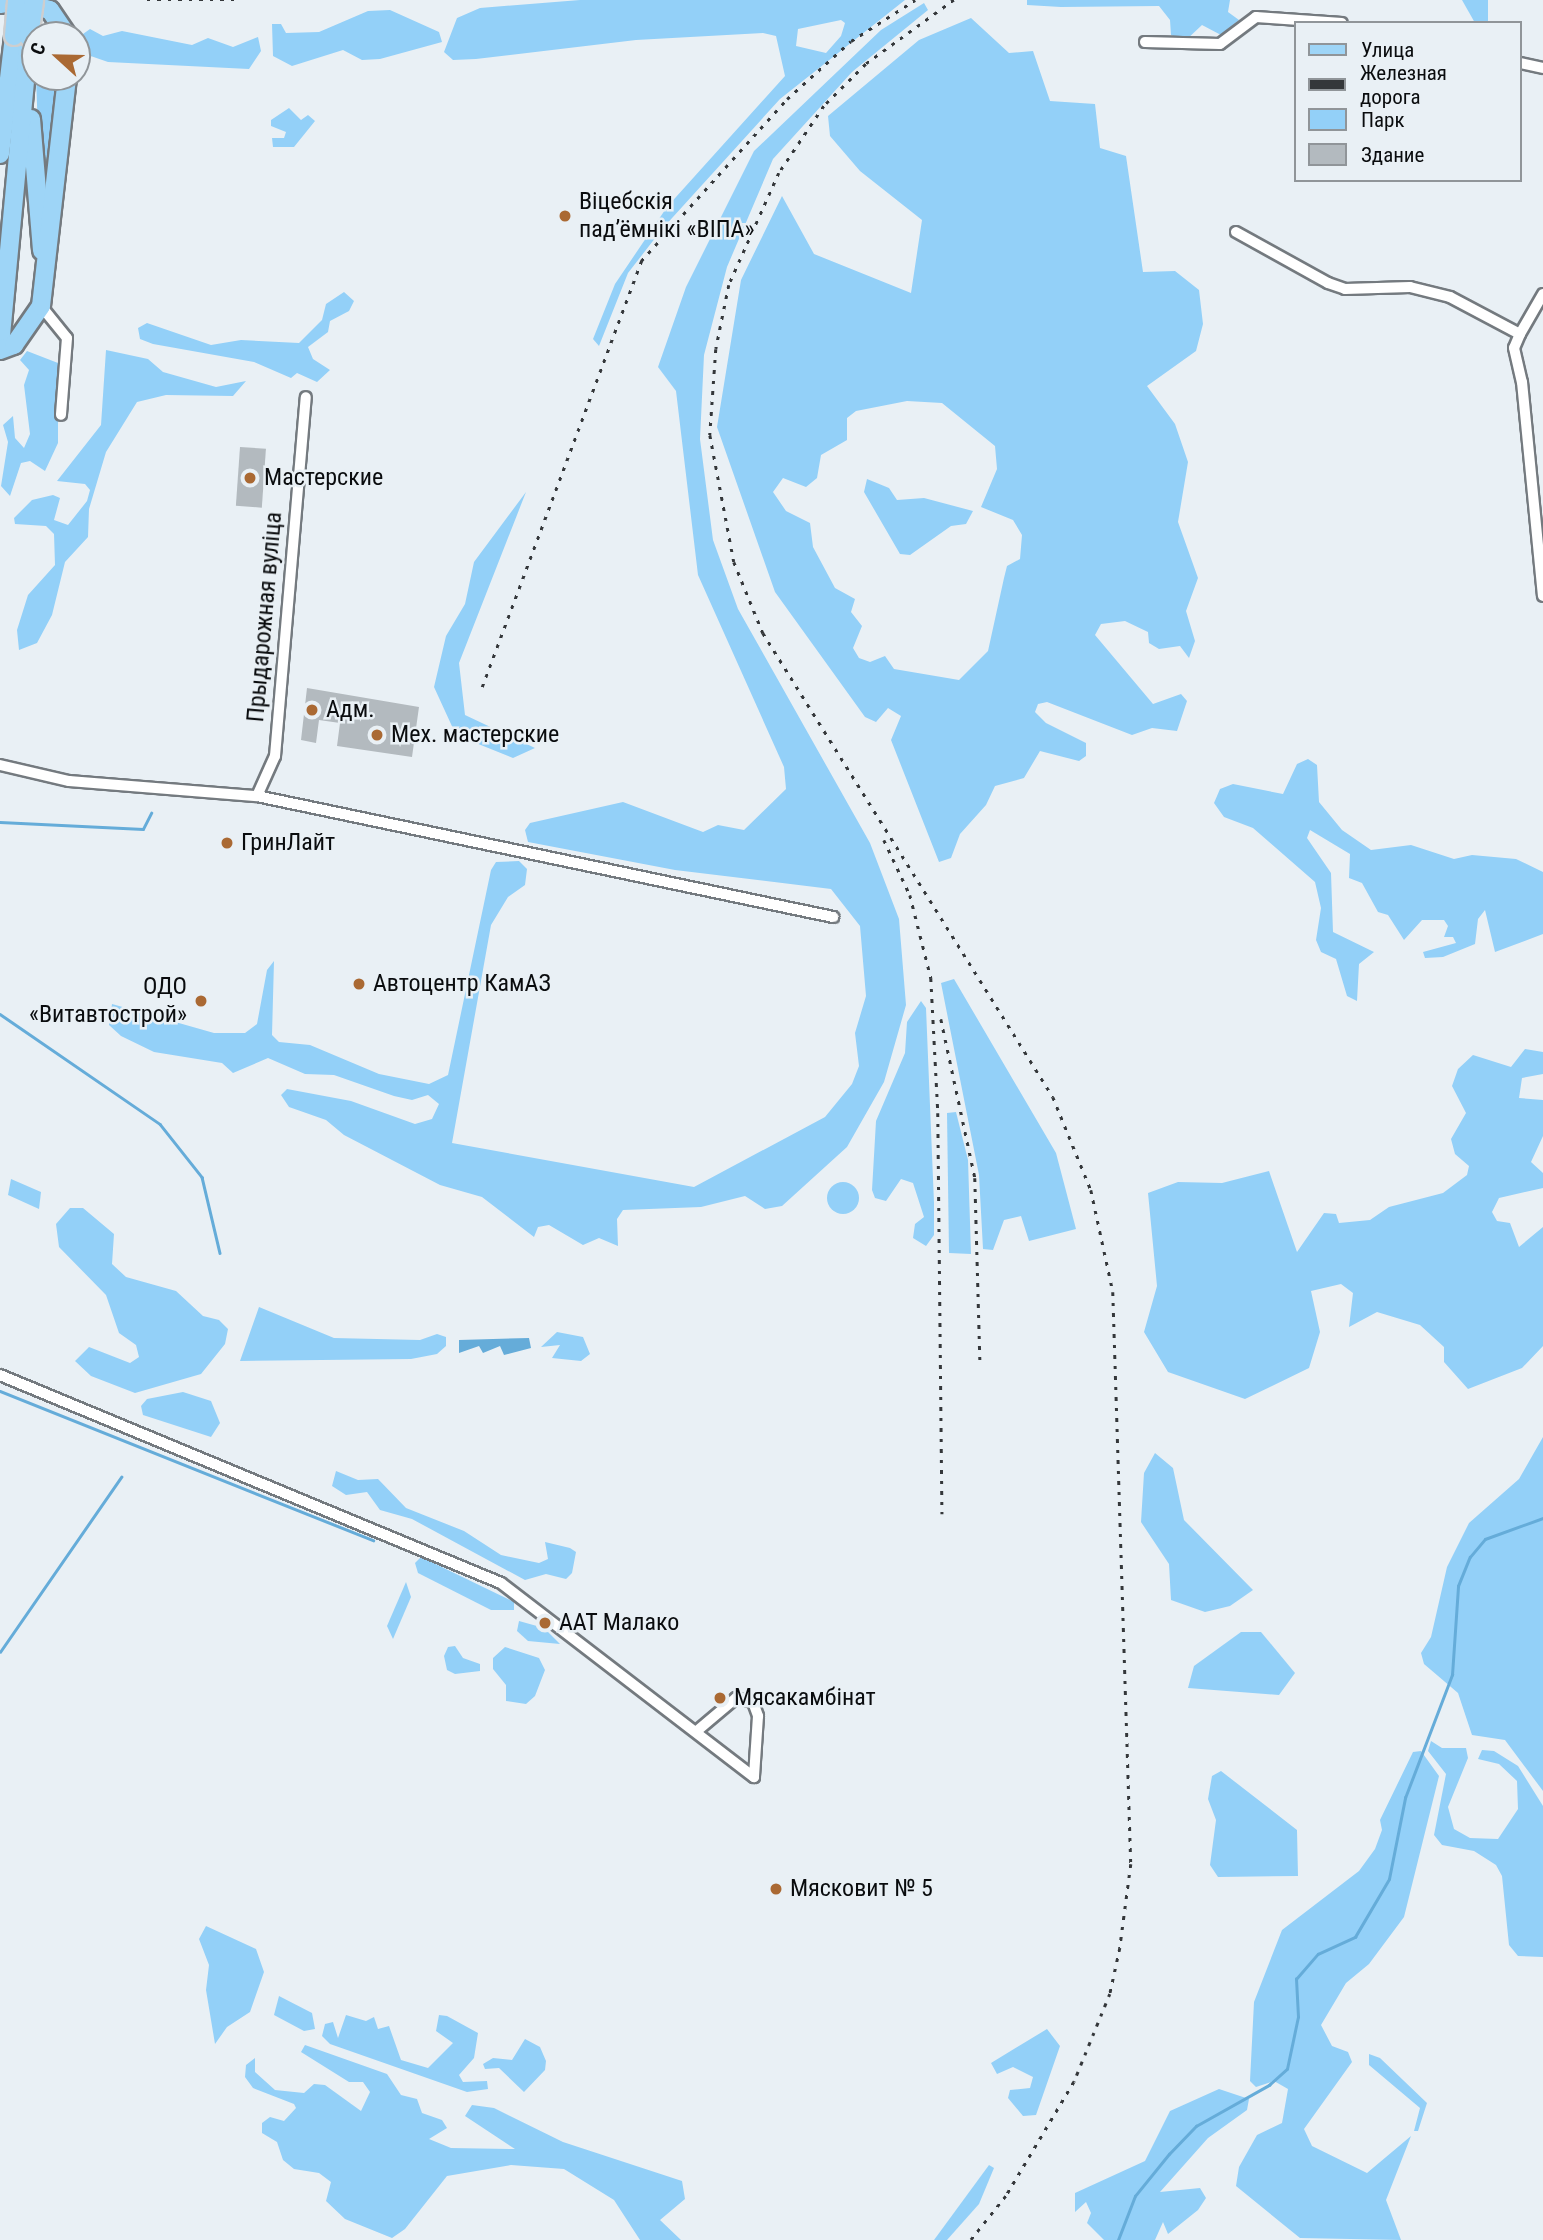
<!DOCTYPE html>
<html>
<head>
<meta charset="utf-8">
<style>
	body { margin:0 }
	#map { position:relative; width:1543px; height:2240px; overflow:hidden; background:#e9f0f5; font-family:"Roboto Condensed",sans-serif }
	div>[style] { position:absolute }
	.green>* { inset:0; background:#93d0f8 }
	.round { border-radius:50% }
	.water>* { inset:0; background:#65acd9 }
	.stream>* { height:2.5px; margin:-1.25px; padding:0 1.25px; transform-origin:1.25px; border-radius:1.25px; background:#65acd9 }
	.building>* { inset:0; background:#b3babf; transform-origin:0 0 }
	.roads { filter:drop-shadow(2px 0 #747a7f) drop-shadow(-2px 0 #747a7f) drop-shadow(0 2px #747a7f) drop-shadow(0 -2px #747a7f) }
	.minor>* { height:10px; margin:-5px; padding:0 5px; transform-origin:5px; border-radius:5px; background:#fff }
	.primary>* { height:18px; margin:-9px; padding:0 9px; transform-origin:9px; border-radius:9px; background:#9ed5f7 }
	.rail>* { height:2.5px; margin-top:-1.25px; transform-origin:0; background:repeating-linear-gradient(90deg,#34373a 0 3.5px,transparent 0 10.5px) }
	.bridges { filter:drop-shadow(2px 0 #cececf) drop-shadow(-2px 0 #cececf) drop-shadow(0 2px #cececf) drop-shadow(0 -2px #cececf) }
	.primary-bridge>* { height:18px; margin:-9px; padding:0 9px; transform-origin:9px; border-radius:9px; background:#9ed5f7 }
	.dots>* { width:19px; height:19px; translate:-50% -50%; box-sizing:border-box; border:4px solid #e9f0f5; border-radius:50% }
	span { translate:-50% -50%; white-space:nowrap; text-align:center; line-height:1.15; -webkit-text-stroke:5px #e9f0f5; paint-order:stroke }
	.poi-label { font-size:24px; color:#0a0c0e }
	.left { translate:0 -50%; text-align:left }
	.right { translate:-100% -50%; text-align:right }
	.street-label { font-size:24px; color:#0a0c0e }
	.legend { position:absolute; left:1294px; top:21px; width:228px; height:161px; box-sizing:border-box; background:#e9f0f5; border:2px solid #909599; margin:0; padding:9px 12px; list-style:none; font-size:21px; color:#0a0c0e }
	.legend li { display:flex; align-items:center; gap:14px; height:35px }
	.legend b { width:35px; border:2px solid #909599 }
	.north { position:absolute; left:21px; top:21px; width:70px; height:70px; box-sizing:border-box; background:#e9f0f5; border:2px solid #909599; border-radius:50%; rotate:292deg; font-size:19px; font-weight:700; line-height:28px; text-align:center; color:#0a0c0e }
	.north::after { content:''; display:block; margin:auto; width:24px; height:32px; background:#aa6933; clip-path:polygon(50% 0,100% 100%,50% 72%,0 100%) }
</style>
</head>
<body>
<div id="map">
	<div class="green">
		<i style="clip-path:polygon(evenodd,580px 0,905px 0,780px 99px,663px 228px,628px 273px,599px 346px,593px 339px,615px 284px,667px 207px,785px 76px,776px 36px,763px 33px,636px 40px,476px 59px,453px 60px,444px 52px,457px 18px,480px 8px,580px 0,841px 20px,845px 23px,841px 36px,826px 53px,796px 46px,798px 29px,841px 20px)"></i>
		<i style="clip-path:polygon(1027px 0,1230px 0,1228px 12px,1239px 20px,1221px 35px,1202px 25px,1185px 41px,1171px 35px,1170px 20px,1159px 6px,1061px 7px,1027px 5px)"></i>
		<i style="clip-path:polygon(1462px 0,1488px 0,1488px 23px,1475px 23px)"></i>
		<i style="clip-path:polygon(924px 3px,928px 10px,852px 72px,773px 159px,727px 267px,704px 355px,700px 439px,713px 540px,738px 609px,870px 843px,899px 919px,906px 1005px,884px 1082px,847px 1147px,782px 1206px,765px 1209px,745px 1196px,701px 1207px,623px 1210px,617px 1219px,618px 1246px,599px 1238px,583px 1245px,549px 1225px,538px 1227px,534px 1237px,482px 1197px,440px 1185px,344px 1135px,326px 1120px,289px 1107px,281px 1095px,287px 1089px,351px 1101px,415px 1124px,432px 1119px,439px 1104px,428px 1095px,412px 1100px,394px 1096px,334px 1075px,305px 1074px,268px 1058px,233px 1073px,222px 1063px,154px 1052px,121px 1036px,109px 1025px,112px 1004px,214px 1033px,245px 1033px,257px 1024px,267px 970px,274px 961px,272px 1035px,279px 1042px,310px 1045px,379px 1074px,429px 1084px,448px 1075px,491px 870px,496px 862px,519px 861px,527px 869px,525px 885px,508px 897px,491px 925px,452px 1143px,694px 1187px,825px 1117px,852px 1084px,859px 1066px,855px 1033px,866px 996px,860px 926px,831px 889px,675px 870px,528px 842px,525px 830px,530px 823px,623px 802px,703px 832px,718px 825px,744px 830px,786px 789px,784px 767px,698px 575px,676px 391px,658px 367px,686px 287px,754px 151px,881px 30px)"></i>
		<i style="clip-path:polygon(390px 10px,439px 32px,442px 42px,380px 59px,362px 60px,343px 50px,292px 66px,273px 56px,272px 24px,281px 24px,286px 33px,319px 32px,368px 11px)"></i>
		<i style="clip-path:polygon(evenodd,971px 18px,1009px 53px,1033px 51px,1050px 101px,1095px 104px,1100px 148px,1126px 156px,1143px 272px,1175px 271px,1199px 290px,1203px 324px,1196px 351px,1147px 386px,1175px 424px,1188px 462px,1178px 522px,1198px 578px,1186px 611px,1195px 641px,1189px 658px,1180px 646px,1159px 649px,1149px 643px,1148px 632px,1125px 621px,1101px 624px,1095px 635px,1153px 704px,1181px 694px,1187px 701px,1177px 731px,1152px 728px,1132px 735px,1047px 702px,1038px 704px,1035px 712px,1046px 723px,1086px 743px,1086px 756px,1079px 761px,1040px 751px,1024px 778px,995px 786px,986px 805px,960px 834px,951px 858px,939px 862px,891px 740px,901px 716px,888px 708px,876px 722px,865px 717px,775px 592px,717px 427px,741px 280px,782px 196px,814px 254px,911px 293px,922px 220px,860px 171px,830px 136px,828px 116px,919px 40px,971px 18px,907px 401px,942px 403px,995px 446px,997px 469px,981px 507px,1013px 520px,1022px 535px,1020px 559px,1007px 566px,1004px 578px,988px 651px,959px 680px,894px 669px,885px 656px,870px 662px,859px 658px,853px 648px,862px 626px,851px 612px,855px 599px,835px 588px,813px 547px,810px 523px,786px 511px,773px 492px,783px 478px,806px 487px,817px 478px,821px 455px,847px 440px,847px 418px,856px 411px,907px 401px)"></i>
		<i style="clip-path:polygon(90px 29px,103px 36px,122px 31px,192px 45px,208px 38px,233px 47px,258px 37px,261px 51px,249px 69px,108px 62px,82px 53px,83px 34px)"></i>
		<i style="clip-path:polygon(36px 77px,60px 77px,46px 218px,41px 216px)"></i>
		<i style="clip-path:polygon(289px 108px,301px 120px,308px 115px,315px 121px,294px 147px,273px 147px,272px 138px,284px 138px,286px 132px,271px 126px,271px 120px)"></i>
		<i style="clip-path:polygon(344px 292px,354px 301px,349px 311px,330px 321px,328px 332px,308px 347px,313px 359px,330px 370px,317px 382px,297px 373px,291px 378px,254px 362px,153px 344px,140px 339px,138px 328px,147px 323px,211px 345px,241px 340px,299px 343px,322px 320px,326px 304px)"></i>
		<i style="clip-path:polygon(106px 350px,148px 359px,163px 372px,216px 387px,246px 381px,233px 396px,166px 395px,137px 402px,106px 452px,89px 509px,88px 537px,65px 562px,52px 615px,37px 643px,19px 650px,17px 630px,28px 595px,55px 565px,54px 534px,46px 526px,15px 524px,14px 518px,32px 500px,53px 495px,60px 498px,54px 520px,68px 525px,87px 501px,90px 490px,85px 484px,57px 481px,101px 425px)"></i>
		<i style="clip-path:polygon(27px 351px,58px 363px,58px 443px,45px 471px,30px 461px,21px 463px,10px 496px,1px 486px,8px 442px,3px 425px,13px 416px,15px 438px,24px 448px,30px 434px,24px 385px,29px 370px,20px 360px)"></i>
		<i style="clip-path:polygon(867px 479px,889px 488px,897px 500px,924px 498px,973px 511px,966px 524px,951px 526px,910px 555px,900px 554px,864px 492px)"></i>
		<i style="clip-path:polygon(526px 492px,459px 663px,465px 715px,535px 748px,513px 758px,456px 735px,434px 687px,446px 636px,465px 604px,474px 562px)"></i>
		<i style="clip-path:polygon(1308px 759px,1317px 765px,1319px 802px,1342px 830px,1371px 850px,1411px 845px,1454px 859px,1472px 855px,1516px 859px,1543px 872px,1543px 934px,1495px 952px,1485px 910px,1478px 919px,1475px 944px,1443px 957px,1425px 958px,1423px 952px,1456px 943px,1453px 937px,1444px 937px,1448px 926px,1444px 920px,1422px 920px,1404px 940px,1388px 915px,1378px 912px,1362px 883px,1349px 878px,1350px 854px,1310px 830px,1307px 838px,1331px 873px,1333px 932px,1374px 952px,1359px 964px,1357px 1001px,1347px 996px,1336px 959px,1321px 952px,1316px 940px,1321px 908px,1315px 882px,1253px 828px,1224px 817px,1214px 803px,1220px 789px,1233px 784px,1283px 794px,1297px 764px)"></i>
		<i style="clip-path:polygon(954px 979px,1056px 1153px,1076px 1229px,1029px 1241px,1021px 1216px,1004px 1220px,993px 1250px,983px 1249px,979px 1175px,941px 983px)"></i>
		<i style="clip-path:polygon(921px 1001px,926px 1008px,934px 1203px,934px 1235px,926px 1246px,913px 1238px,915px 1224px,924px 1217px,913px 1183px,901px 1179px,886px 1201px,875px 1198px,872px 1190px,876px 1121px,905px 1053px,907px 1022px)"></i>
		<i style="clip-path:polygon(1525px 1049px,1543px 1052px,1543px 1074px,1522px 1078px,1519px 1098px,1543px 1100px,1543px 1136px,1531px 1162px,1543px 1173px,1543px 1188px,1499px 1198px,1492px 1212px,1497px 1221px,1510px 1223px,1519px 1247px,1543px 1227px,1543px 1346px,1522px 1368px,1468px 1389px,1444px 1362px,1444px 1347px,1420px 1325px,1377px 1312px,1349px 1327px,1353px 1293px,1341px 1284px,1311px 1291px,1320px 1332px,1309px 1368px,1245px 1399px,1168px 1372px,1144px 1332px,1157px 1286px,1148px 1193px,1178px 1182px,1222px 1183px,1269px 1171px,1297px 1252px,1324px 1213px,1336px 1214px,1339px 1223px,1370px 1220px,1389px 1207px,1443px 1193px,1467px 1175px,1469px 1166px,1455px 1154px,1451px 1139px,1466px 1113px,1452px 1086px,1458px 1069px,1473px 1055px,1511px 1067px)"></i>
		<i style="clip-path:polygon(956px 1112px,968px 1160px,971px 1254px,949px 1253px,947px 1113px)"></i>
		<i style="clip-path:polygon(11px 1179px,41px 1192px,39px 1209px,8px 1195px)"></i>
		<i class="round" style="left:827px;top:1182px;width:32px;height:32px"></i>
		<i style="clip-path:polygon(70px 1208px,83px 1208px,114px 1234px,112px 1264px,126px 1277px,176px 1291px,203px 1316px,219px 1320px,228px 1329px,225px 1344px,201px 1374px,135px 1393px,91px 1376px,75px 1361px,89px 1347px,130px 1363px,139px 1357px,136px 1345px,119px 1333px,106px 1295px,59px 1247px,56px 1224px)"></i>
		<i style="clip-path:polygon(259px 1307px,334px 1338px,420px 1340px,437px 1334px,446px 1337px,446px 1346px,437px 1354px,411px 1359px,240px 1361px)"></i>
		<i style="clip-path:polygon(557px 1332px,583px 1337px,590px 1354px,581px 1361px,552px 1358px,560px 1345px,541px 1347px)"></i>
		<i style="clip-path:polygon(183px 1392px,211px 1401px,220px 1423px,211px 1437px,143px 1415px,141px 1406px,147px 1399px)"></i>
		<i style="clip-path:polygon(1543px 1437px,1543px 1791px,1505px 1740px,1472px 1735px,1458px 1693px,1424px 1664px,1421px 1653px,1431px 1637px,1447px 1567px,1469px 1523px,1519px 1479px)"></i>
		<i style="clip-path:polygon(1155px 1453px,1173px 1468px,1184px 1520px,1253px 1590px,1230px 1606px,1205px 1612px,1171px 1600px,1169px 1564px,1141px 1522px,1144px 1473px)"></i>
		<i style="clip-path:polygon(336px 1471px,358px 1480px,378px 1479px,406px 1508px,464px 1531px,501px 1555px,539px 1563px,548px 1559px,545px 1542px,570px 1548px,576px 1552px,572px 1573px,566px 1579px,546px 1574px,525px 1580px,412px 1519px,380px 1510px,367px 1492px,346px 1495px,332px 1486px)"></i>
		<i style="clip-path:polygon(421px 1557px,514px 1602px,514px 1610px,491px 1610px,418px 1573px,415px 1563px)"></i>
		<i style="clip-path:polygon(406px 1582px,411px 1597px,393px 1639px,387px 1626px)"></i>
		<i style="clip-path:polygon(519px 1621px,544px 1628px,560px 1644px,528px 1641px,517px 1631px)"></i>
		<i style="clip-path:polygon(1241px 1632px,1261px 1632px,1295px 1673px,1279px 1695px,1188px 1688px,1194px 1666px)"></i>
		<i style="clip-path:polygon(455px 1646px,463px 1658px,480px 1664px,480px 1671px,455px 1674px,447px 1670px,444px 1656px,448px 1647px)"></i>
		<i style="clip-path:polygon(505px 1647px,539px 1658px,545px 1670px,535px 1696px,526px 1704px,506px 1701px,506px 1685px,493px 1669px,493px 1658px)"></i>
		<i style="clip-path:polygon(1431px 1741px,1442px 1748px,1466px 1748px,1468px 1758px,1448px 1807px,1454px 1829px,1470px 1838px,1498px 1839px,1518px 1809px,1517px 1781px,1499px 1764px,1478px 1759px,1482px 1750px,1494px 1751px,1518px 1766px,1543px 1806px,1543px 1957px,1518px 1956px,1509px 1945px,1502px 1876px,1496px 1865px,1474px 1851px,1442px 1845px,1434px 1835px,1446px 1774px,1428px 1751px)"></i>
		<i style="clip-path:polygon(1421px 1751px,1439px 1776px,1404px 1917px,1369px 1964px,1346px 1983px,1321px 2025px,1332px 2046px,1348px 2052px,1352px 2062px,1304px 2129px,1312px 2146px,1367px 2173px,1411px 2136px,1386px 2200px,1401px 2240px,1300px 2238px,1236px 2186px,1239px 2167px,1257px 2135px,1282px 2123px,1288px 2089px,1274px 2081px,1256px 2087px,1250px 2081px,1254px 2002px,1282px 1930px,1359px 1871px,1375px 1849px,1382px 1830px,1380px 1820px,1413px 1752px)"></i>
		<i style="clip-path:polygon(1221px 1771px,1297px 1830px,1298px 1876px,1218px 1877px,1210px 1865px,1216px 1820px,1208px 1799px,1212px 1776px)"></i>
		<i style="clip-path:polygon(206px 1926px,256px 1949px,264px 1972px,250px 2012px,227px 2027px,215px 2044px,206px 1990px,209px 1965px,199px 1939px)"></i>
		<i style="clip-path:polygon(279px 1996px,312px 2013px,315px 2029px,304px 2031px,274px 2015px)"></i>
		<i style="clip-path:polygon(346px 2015px,366px 2021px,374px 2017px,378px 2029px,389px 2026px,401px 2060px,428px 2068px,453px 2043px,436px 2031px,439px 2015px,447px 2016px,478px 2033px,474px 2058px,459px 2075px,463px 2082px,487px 2081px,488px 2089px,467px 2092px,330px 2044px,322px 2036px,325px 2024px,333px 2022px,338px 2038px)"></i>
		<i style="clip-path:polygon(1047px 2029px,1060px 2046px,1036px 2115px,1023px 2116px,1008px 2098px,1010px 2090px,1030px 2088px,1033px 2077px,1013px 2067px,997px 2074px,991px 2063px)"></i>
		<i style="clip-path:polygon(525px 2039px,540px 2047px,546px 2061px,545px 2070px,524px 2092px,499px 2068px,485px 2069px,483px 2064px,493px 2058px,512px 2060px)"></i>
		<i style="clip-path:polygon(305px 2045px,387px 2074px,401px 2095px,417px 2099px,422px 2113px,442px 2120px,447px 2128px,429px 2139px,451px 2148px,515px 2149px,465px 2116px,472px 2105px,494px 2108px,563px 2142px,682px 2181px,685px 2199px,660px 2220px,681px 2240px,640px 2240px,614px 2200px,564px 2169px,511px 2165px,447px 2176px,405px 2229px,392px 2238px,345px 2219px,326px 2201px,331px 2182px,319px 2173px,294px 2169px,283px 2160px,277px 2142px,262px 2133px,262px 2123px,270px 2117px,284px 2121px,296px 2108px,294px 2104px,253px 2088px,245px 2077px,246px 2065px,255px 2058px,255px 2072px,275px 2090px,304px 2093px,314px 2084px,325px 2085px,361px 2111px,370px 2092px,363px 2082px,349px 2082px,301px 2052px)"></i>
		<i style="clip-path:polygon(1369px 2054px,1380px 2058px,1427px 2103px,1418px 2131px,1414px 2131px,1420px 2108px,1369px 2065px)"></i>
		<i style="clip-path:polygon(1219px 2089px,1249px 2099px,1247px 2110px,1208px 2138px,1160px 2192px,1200px 2188px,1206px 2198px,1198px 2210px,1168px 2234px,1163px 2222px,1155px 2240px,1104px 2240px,1087px 2223px,1091px 2213px,1086px 2202px,1075px 2212px,1075px 2193px,1145px 2161px,1170px 2111px)"></i>
		<i style="clip-path:polygon(989px 2165px,994px 2168px,979px 2204px,947px 2240px,934px 2240px)"></i>
	</div>
	<div class="water">
		<i style="clip-path:polygon(459px 1340px,529px 1338px,531px 1348px,504px 1355px,500px 1346px,483px 1353px,479px 1346px,459px 1353px)"></i>
	</div>
	<div class="stream">
		<i style="left:0;top:822px;width:143px;rotate:2.8deg"></i>
		<i style="left:143px;top:829px;width:18px;rotate:-63deg"></i>
		<i style="left:0;top:1014px;width:194px;rotate:34.5deg"></i>
		<i style="left:160px;top:1124px;width:68px;rotate:51.6deg"></i>
		<i style="left:202px;top:1177px;width:78px;rotate:76.7deg"></i>
		<i style="left:0;top:1391px;width:402px;rotate:21.8deg"></i>
		<i style="left:0;top:1652px;width:213px;rotate:-55.3deg"></i>
		<i style="left:1118px;top:2240px;width:47px;rotate:-68.9deg"></i>
		<i style="left:1135px;top:2196px;width:54px;rotate:-51deg"></i>
		<i style="left:1169px;top:2154px;width:39px;rotate:-46deg"></i>
		<i style="left:1196px;top:2126px;width:84px;rotate:-29.3deg"></i>
		<i style="left:1269px;top:2085px;width:24px;rotate:-42deg"></i>
		<i style="left:1287px;top:2069px;width:53px;rotate:-78.1deg"></i>
		<i style="left:1298px;top:2017px;width:38px;rotate:-93deg"></i>
		<i style="left:1296px;top:1979px;width:33px;rotate:-49deg"></i>
		<i style="left:1318px;top:1954px;width:41px;rotate:-24.7deg"></i>
		<i style="left:1355px;top:1937px;width:67px;rotate:-59.6deg"></i>
		<i style="left:1389px;top:1879px;width:83px;rotate:-78.8deg"></i>
		<i style="left:1405px;top:1798px;width:132px;rotate:-69.1deg"></i>
		<i style="left:1452px;top:1675px;width:89px;rotate:-86.1deg"></i>
		<i style="left:1458px;top:1586px;width:31px;rotate:-68deg"></i>
		<i style="left:1470px;top:1557px;width:23px;rotate:-50deg"></i>
		<i style="left:1485px;top:1539px;width:62px;rotate:-19.9deg"></i>
	</div>
	<div class="building">
		<i style="left:240px;top:447px;width:26px;height:59px;rotate:4deg"></i>
		<i style="clip-path:polygon(307px 688px,419px 707px,412px 757px,337px 746px,340px 723px,319px 720px,316px 743px,301px 740px)"></i>
	</div>
	<div class="roads">
		<div class="minor">
			<i style="left:1145px;top:42px;width:75px;rotate:1.5deg"></i>
			<i style="left:1220px;top:44px;width:45px;rotate:-36.9deg"></i>
			<i style="left:1256px;top:17px;width:86px;rotate:4deg"></i>
			<i style="left:1520px;top:63px;width:24px;rotate:12deg"></i>
			<i style="left:1236px;top:232px;width:105px;rotate:29deg"></i>
			<i style="left:1328px;top:283px;width:18px;rotate:19deg"></i>
			<i style="left:1345px;top:289px;width:65px;rotate:-1.8deg"></i>
			<i style="left:1410px;top:287px;width:41px;rotate:14deg"></i>
			<i style="left:1450px;top:297px;width:79px;rotate:27.9deg"></i>
			<i style="left:1520px;top:334px;width:15px;rotate:113deg"></i>
			<i style="left:1514px;top:348px;width:35px;rotate:77deg"></i>
			<i style="left:1522px;top:382px;width:215px;rotate:84.4deg"></i>
			<i style="left:41px;top:306px;width:41px;rotate:50.9deg"></i>
			<i style="left:67px;top:338px;width:77px;rotate:94.5deg"></i>
			<i style="left:1520px;top:334px;width:46px;rotate:-60.1deg"></i>
			<i style="left:0;top:765px;width:71px;rotate:13.1deg"></i>
			<i style="left:69px;top:781px;width:189px;rotate:4.6deg"></i>
			<i style="left:257px;top:796px;width:589px;rotate:11.86deg"></i>
			<i style="left:257px;top:796px;width:44px;rotate:-65.8deg"></i>
			<i style="left:275px;top:756px;width:360px;rotate:-85.1deg"></i>
			<i style="left:0;top:1375px;width:542px;rotate:22.55deg"></i>
			<i style="left:501px;top:1583px;width:319px;rotate:37.5deg"></i>
			<i style="left:698px;top:1730px;width:50px;rotate:-40.1deg"></i>
			<i style="left:736px;top:1698px;width:17px;rotate:13deg"></i>
			<i style="left:753px;top:1702px;width:15px;rotate:70deg"></i>
			<i style="left:758px;top:1716px;width:61px;rotate:93.8deg"></i>
		</div>
		<div class="primary">
			<i style="left:0;top:4px;width:20px;rotate:-9deg"></i>
			<i style="left:20px;top:1px;width:31px;rotate:17deg"></i>
			<i style="left:50px;top:10px;width:30px;rotate:56deg"></i>
			<i style="left:31px;top:119px;width:132px;rotate:85.2deg"></i>
			<i style="left:0;top:154px;width:119px;rotate:-83.2deg"></i>
			<i style="left:0;top:346px;width:310px;rotate:-84.6deg"></i>
			<i style="left:0;top:350px;width:15px;rotate:-20deg"></i>
			<i style="left:14px;top:345px;width:47px;rotate:-55.3deg"></i>
			<i style="left:41px;top:306px;width:230px;rotate:-83.5deg"></i>
		</div>
	</div>
	<div class="rail">
		<i style="left:147px;top:0;width:89px"></i>
		<i style="left:954px;top:0;width:109px;rotate:144deg"></i>
		<i style="left:866px;top:64px;width:59px;rotate:135deg"></i>
		<i style="left:824px;top:106px;width:81px;rotate:123.9deg"></i>
		<i style="left:779px;top:173px;width:123px;rotate:114.1deg"></i>
		<i style="left:729px;top:285px;width:65px;rotate:101.5deg"></i>
		<i style="left:716px;top:349px;width:86px;rotate:94deg"></i>
		<i style="left:710px;top:435px;width:129px;rotate:79.3deg"></i>
		<i style="left:734px;top:562px;width:77px;rotate:67.8deg"></i>
		<i style="left:763px;top:633px;width:547px;rotate:57.99deg"></i>
		<i style="left:1053px;top:1097px;width:100px;rotate:67.8deg"></i>
		<i style="left:1091px;top:1190px;width:104px;rotate:77.8deg"></i>
		<i style="left:1113px;top:1292px;width:572px;rotate:88.2deg"></i>
		<i style="left:1131px;top:1864px;width:85px;rotate:97.5deg"></i>
		<i style="left:1120px;top:1948px;width:47px;rotate:102.3deg"></i>
		<i style="left:1110px;top:1994px;width:95px;rotate:112.2deg"></i>
		<i style="left:1074px;top:2082px;width:133px;rotate:120.8deg"></i>
		<i style="left:1006px;top:2196px;width:56px;rotate:128.5deg"></i>
		<i style="left:482px;top:687px;width:455px;rotate:-69.5deg"></i>
		<i style="left:641px;top:261px;width:218px;rotate:-48deg"></i>
		<i style="left:787px;top:99px;width:86px;rotate:-42.2deg"></i>
		<i style="left:851px;top:41px;width:76px;rotate:-32.6deg"></i>
		<i style="left:884px;top:840px;width:61px;rotate:64.7deg"></i>
		<i style="left:910px;top:895px;width:86px;rotate:75.8deg"></i>
		<i style="left:931px;top:978px;width:135px;rotate:87deg"></i>
		<i style="left:938px;top:1113px;width:401px;rotate:89.4deg"></i>
		<i style="left:941px;top:1019px;width:163px;rotate:77.9deg"></i>
		<i style="left:975px;top:1178px;width:184px;rotate:88.4deg"></i>
	</div>
	<div class="bridges">
		<div class="primary-bridge">
			<i style="left:14px;top:36px;width:36px;rotate:-85deg"></i>
			<i style="left:29px;top:37px;width:37px;rotate:-82deg"></i>
		</div>
	</div>
	<div class="dots">
		<i style="left:565px;top:216px;background:#aa6933"></i>
		<i style="left:250px;top:478px;background:#aa6933"></i>
		<i style="left:312px;top:710px;background:#aa6933"></i>
		<i style="left:377px;top:735px;background:#aa6933"></i>
		<i style="left:227px;top:843px;background:#aa6933"></i>
		<i style="left:359px;top:984px;background:#aa6933"></i>
		<i style="left:201px;top:1001px;background:#aa6933"></i>
		<i style="left:545px;top:1623px;background:#aa6933"></i>
		<i style="left:720px;top:1698px;background:#aa6933"></i>
		<i style="left:776px;top:1889px;background:#aa6933"></i>
	</div>
	<div class="poi-label">
		<span class="left" style="left:579px;top:216px">Віцебскія<br>падʼёмнікі «ВІПА»</span>
		<span class="left" style="left:264px;top:478px">Мастерские</span>
		<span class="left" style="left:326px;top:710px">Адм.</span>
		<span class="left" style="left:391px;top:735px">Мех. мастерские</span>
		<span class="left" style="left:241px;top:843px">ГринЛайт</span>
		<span class="left" style="left:373px;top:984px">Автоцентр КамАЗ</span>
		<span class="right" style="left:187px;top:1001px">ОДО<br>«Витавтострой»</span>
		<span class="left" style="left:559px;top:1623px">ААТ Малако</span>
		<span class="left" style="left:734px;top:1698px">Мясакамбінат</span>
		<span class="left" style="left:790px;top:1889px">Мясковит № 5</span>
	</div>
	<div class="street-label">
		<span style="left:265px;top:617px;rotate:-85deg">Прыдарожная вуліца</span>
	</div>
	<ul class="legend">
	<li><b style="height:9px;background:#9ed5f7"></b>Улица</li>
	<li><b style="height:9px;background:#34373a"></b>Железная дорога</li>
	<li><b style="height:19px;background:#93d0f8"></b>Парк</li>
	<li><b style="height:19px;background:#b3babf"></b>Здание</li>
	</ul>
	<div class="north">С</div>
</div>
</body>
</html>
